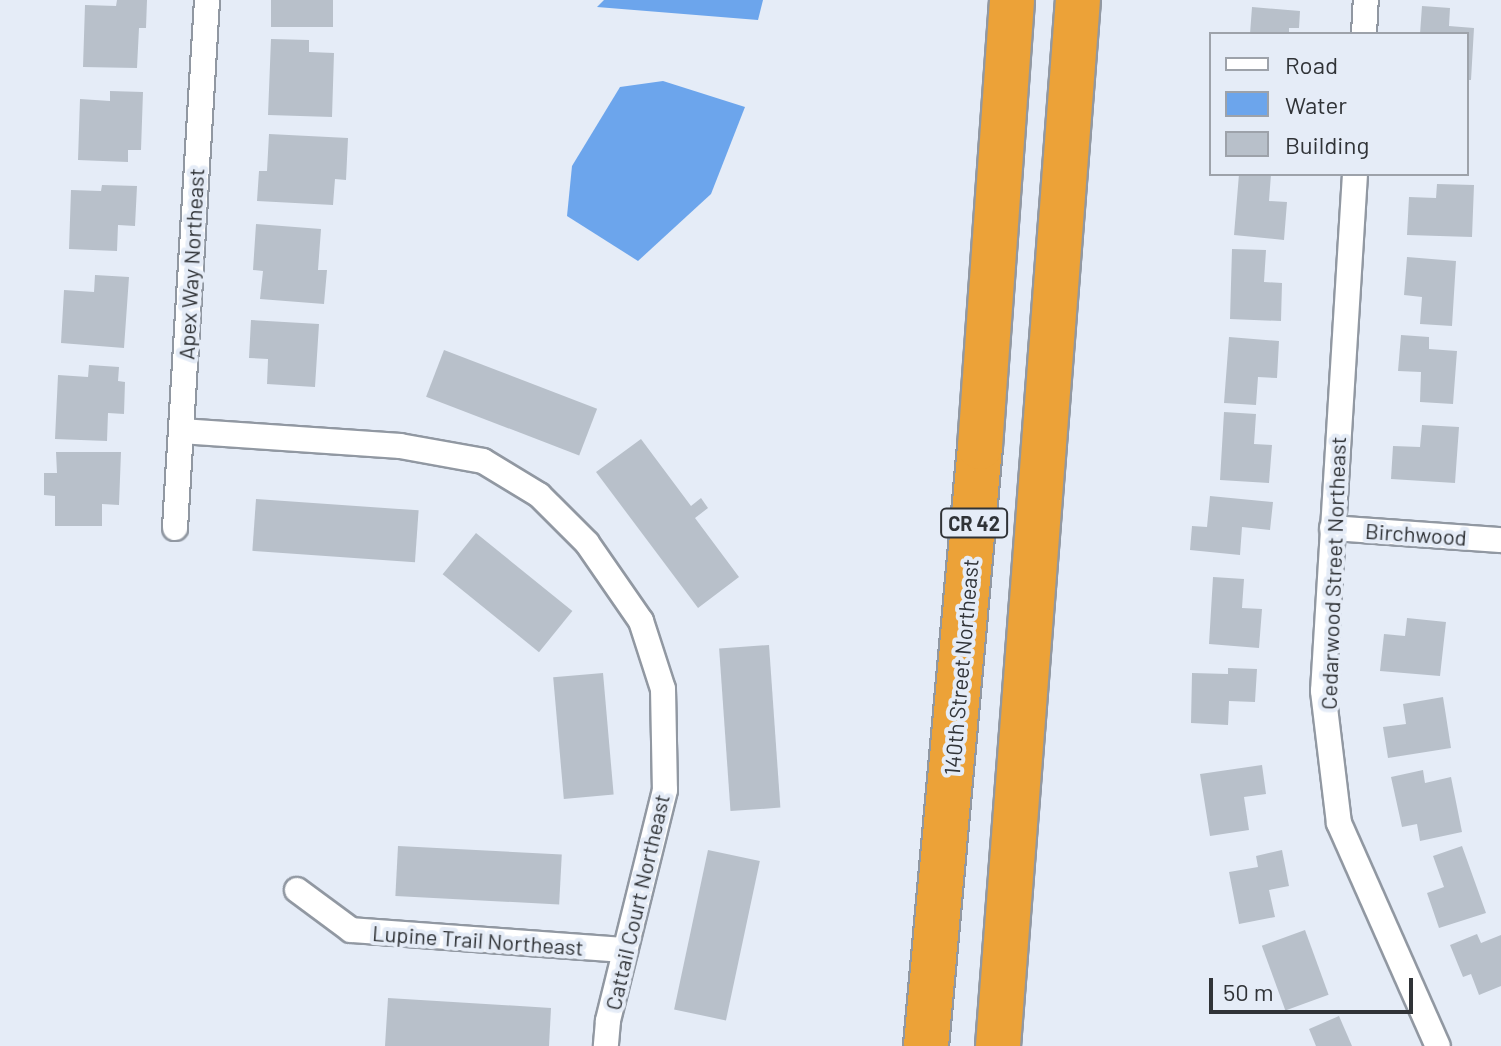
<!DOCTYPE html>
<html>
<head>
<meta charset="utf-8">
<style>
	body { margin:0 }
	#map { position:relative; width:1501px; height:1046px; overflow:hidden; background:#e5ecf7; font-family:Barlow,sans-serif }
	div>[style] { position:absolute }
	.water>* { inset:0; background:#6ca5ec }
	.building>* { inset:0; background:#b8c0ca; transform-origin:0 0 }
	.roads { filter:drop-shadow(2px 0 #9198a2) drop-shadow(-2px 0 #9198a2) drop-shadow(0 2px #9198a2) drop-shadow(0 -2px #9198a2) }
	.street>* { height:24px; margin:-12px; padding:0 12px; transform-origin:12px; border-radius:12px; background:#fff }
	.highway>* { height:44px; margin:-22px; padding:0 22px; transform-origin:22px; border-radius:22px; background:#eca238 }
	span { translate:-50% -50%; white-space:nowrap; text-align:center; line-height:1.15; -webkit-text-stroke:8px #e5ecf7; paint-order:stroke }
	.shield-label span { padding:2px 6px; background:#e5ecf7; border:2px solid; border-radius:6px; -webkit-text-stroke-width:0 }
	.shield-label { font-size:20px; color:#303337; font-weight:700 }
	.street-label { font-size:22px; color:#303337 }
	.legend { position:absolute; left:1209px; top:32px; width:260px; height:144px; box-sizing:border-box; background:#e5ecf7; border:2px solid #9da2aa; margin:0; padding:10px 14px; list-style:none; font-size:24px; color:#303337 }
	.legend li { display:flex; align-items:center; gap:16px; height:40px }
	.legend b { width:40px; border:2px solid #9da2aa }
	.scale { position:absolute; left:1209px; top:978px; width:204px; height:36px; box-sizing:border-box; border:4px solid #303337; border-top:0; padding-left:10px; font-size:24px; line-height:28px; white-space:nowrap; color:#303337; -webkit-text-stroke:6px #e5ecf7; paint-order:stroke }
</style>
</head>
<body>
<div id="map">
	<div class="water">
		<i style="clip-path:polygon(604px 0,763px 0,758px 20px,597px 7px)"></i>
		<i style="clip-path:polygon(663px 81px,745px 107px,711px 194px,638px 261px,567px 216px,572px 166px,620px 87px)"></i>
	</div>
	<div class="building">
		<i style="clip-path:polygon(117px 0,147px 0,146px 28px,139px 28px,137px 68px,83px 67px,85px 5px,116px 6px)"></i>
		<i style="left:271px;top:0;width:62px;height:27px"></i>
		<i style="clip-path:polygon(1422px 6px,1450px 8px,1449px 26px,1474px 28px,1471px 80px,1467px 80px,1467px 34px,1420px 34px)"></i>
		<i style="clip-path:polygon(1252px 7px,1300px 11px,1299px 28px,1289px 28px,1289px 34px,1250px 34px)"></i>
		<i style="clip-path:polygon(271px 39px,309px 40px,309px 52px,334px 53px,332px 117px,268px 115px)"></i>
		<i style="clip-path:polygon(110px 91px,143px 92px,141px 150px,128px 150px,128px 162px,78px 160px,80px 99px,110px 101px)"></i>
		<i style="clip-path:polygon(269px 134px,348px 138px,346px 180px,335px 179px,333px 205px,257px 201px,259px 171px,267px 171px)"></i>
		<i style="clip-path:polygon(1239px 174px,1271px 174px,1269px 201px,1287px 202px,1284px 240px,1234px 235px)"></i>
		<i style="clip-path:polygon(1437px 184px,1474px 185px,1472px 237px,1407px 235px,1409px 197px,1436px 198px)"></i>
		<i style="clip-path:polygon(102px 185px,137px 186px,135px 226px,118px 225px,117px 251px,69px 249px,71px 190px,101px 191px)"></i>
		<i style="clip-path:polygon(256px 224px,321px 229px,318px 270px,327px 270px,324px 304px,260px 299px,263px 271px,253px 270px)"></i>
		<i style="clip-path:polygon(1232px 249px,1266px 250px,1264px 282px,1282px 283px,1281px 321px,1230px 319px)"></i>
		<i style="clip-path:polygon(1407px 257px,1456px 261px,1452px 326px,1420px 324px,1422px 297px,1404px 295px)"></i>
		<i style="clip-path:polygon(95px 275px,129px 277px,124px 348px,61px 343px,64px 290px,94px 292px)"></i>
		<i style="clip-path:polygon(251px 320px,319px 324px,315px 387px,267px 384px,268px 359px,249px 358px)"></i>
		<i style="clip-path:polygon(1401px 335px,1429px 337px,1429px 349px,1457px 351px,1453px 404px,1420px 402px,1421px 372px,1398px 371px)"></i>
		<i style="clip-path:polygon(1229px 337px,1279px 341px,1277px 378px,1258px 377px,1256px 405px,1224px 403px)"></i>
		<i style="left:444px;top:350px;width:164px;height:50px;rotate:21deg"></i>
		<i style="clip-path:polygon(89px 365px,119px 367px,118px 381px,125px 382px,124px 414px,108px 413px,107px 441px,55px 439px,58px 375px,88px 377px)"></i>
		<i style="clip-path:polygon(1224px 412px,1256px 414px,1254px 444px,1272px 445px,1269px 483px,1220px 480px)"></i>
		<i style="clip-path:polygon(1422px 425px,1459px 427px,1455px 483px,1391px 479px,1393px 446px,1420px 447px)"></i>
		<i style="clip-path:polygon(641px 439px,691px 506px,701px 498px,708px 508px,695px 518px,739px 577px,698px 608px,596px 472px)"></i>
		<i style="clip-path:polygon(56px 452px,121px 452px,119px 505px,102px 504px,102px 526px,55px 526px,55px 496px,44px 495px,44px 473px,57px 473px)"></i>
		<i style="clip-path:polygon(1210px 496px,1273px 502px,1270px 530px,1242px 527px,1240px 555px,1190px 550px,1192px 526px,1207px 527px)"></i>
		<i style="left:256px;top:499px;width:163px;height:52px;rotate:4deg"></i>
		<i style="left:476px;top:533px;width:124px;height:53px;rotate:39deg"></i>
		<i style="clip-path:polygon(1213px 577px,1244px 579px,1242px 608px,1262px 609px,1259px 648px,1209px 644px)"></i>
		<i style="clip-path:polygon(1407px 618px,1446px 622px,1440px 676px,1380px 671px,1384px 634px,1405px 636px)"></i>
		<i style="left:769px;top:645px;width:163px;height:50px;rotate:86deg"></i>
		<i style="clip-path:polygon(1228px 668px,1257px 669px,1255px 702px,1229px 701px,1228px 725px,1191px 723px,1192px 673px,1228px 674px)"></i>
		<i style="left:603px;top:673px;width:122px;height:50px;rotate:85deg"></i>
		<i style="clip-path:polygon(1443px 697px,1451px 748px,1388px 758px,1383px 727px,1406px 724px,1403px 704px)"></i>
		<i style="clip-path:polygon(1262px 765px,1266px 794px,1244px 797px,1249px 830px,1210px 836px,1200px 774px)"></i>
		<i style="clip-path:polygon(1423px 770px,1425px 783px,1451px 777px,1462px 832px,1420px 841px,1417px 824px,1402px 827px,1391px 777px)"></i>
		<i style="left:398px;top:846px;width:164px;height:50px;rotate:3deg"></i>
		<i style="clip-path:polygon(1462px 846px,1486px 913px,1439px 928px,1427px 893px,1444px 887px,1433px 856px)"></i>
		<i style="left:708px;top:850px;width:53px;height:163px;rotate:12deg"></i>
		<i style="clip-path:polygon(1282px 850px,1289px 886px,1269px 890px,1275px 917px,1239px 924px,1229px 872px,1258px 867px,1256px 856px)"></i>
		<i style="left:1305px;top:930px;width:69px;height:46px;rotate:70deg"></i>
		<i style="clip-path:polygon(1477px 934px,1481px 943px,1501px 935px,1501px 986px,1479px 995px,1471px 974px,1463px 977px,1450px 945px)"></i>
		<i style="clip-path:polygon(388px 998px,551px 1008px,549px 1046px,385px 1046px)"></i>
		<i style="clip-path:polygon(1339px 1016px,1352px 1046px,1316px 1046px,1309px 1029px)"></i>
	</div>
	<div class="roads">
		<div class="street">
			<i style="left:1364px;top:34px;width:34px;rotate:-87deg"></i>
			<i style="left:1355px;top:174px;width:518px;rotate:93.54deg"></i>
			<i style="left:1323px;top:691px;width:133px;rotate:83.1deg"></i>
			<i style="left:1339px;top:823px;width:244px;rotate:66.1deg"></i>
			<i style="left:181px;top:431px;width:220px;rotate:3.9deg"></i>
			<i style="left:400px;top:446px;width:84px;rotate:10.2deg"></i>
			<i style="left:483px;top:461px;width:66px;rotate:31.3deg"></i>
			<i style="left:539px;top:495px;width:68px;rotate:45deg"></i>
			<i style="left:587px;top:543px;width:95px;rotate:55.3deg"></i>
			<i style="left:641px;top:621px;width:71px;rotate:72.1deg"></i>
			<i style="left:663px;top:689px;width:101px;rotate:88.9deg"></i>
			<i style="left:665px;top:790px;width:238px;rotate:103.9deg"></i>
			<i style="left:608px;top:1021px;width:25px;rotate:95deg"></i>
			<i style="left:175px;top:528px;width:529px;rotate:-86.53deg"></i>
			<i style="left:1332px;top:528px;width:169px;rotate:4.1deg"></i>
			<i style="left:297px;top:890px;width:67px;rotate:36.5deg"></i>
			<i style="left:351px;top:930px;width:275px;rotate:4.2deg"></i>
		</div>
		<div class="highway">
			<i style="left:926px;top:1046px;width:601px;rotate:-84.85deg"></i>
			<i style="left:980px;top:447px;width:448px;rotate:-85.9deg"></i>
			<i style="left:998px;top:1046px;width:1049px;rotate:-85.63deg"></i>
		</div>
	</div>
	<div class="shield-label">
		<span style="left:974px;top:523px">CR 42</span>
	</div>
	<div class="street-label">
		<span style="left:191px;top:264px;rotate:-87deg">Apex Way Northeast</span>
		<span style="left:1416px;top:534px;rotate:4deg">Birchwood</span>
		<span style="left:1333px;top:573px;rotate:-88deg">Cedarwood Street Northeast</span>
		<span style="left:961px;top:667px;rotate:-85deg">140th Street Northeast</span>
		<span style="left:637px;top:902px;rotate:-77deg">Cattail Court Northeast</span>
		<span style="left:478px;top:940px;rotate:4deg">Lupine Trail Northeast</span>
	</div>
	<ul class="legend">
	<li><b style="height:10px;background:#fff"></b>Road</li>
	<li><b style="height:22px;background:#6ca5ec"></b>Water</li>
	<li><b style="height:22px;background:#b8c0ca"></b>Building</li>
	</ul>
	<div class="scale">50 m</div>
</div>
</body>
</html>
